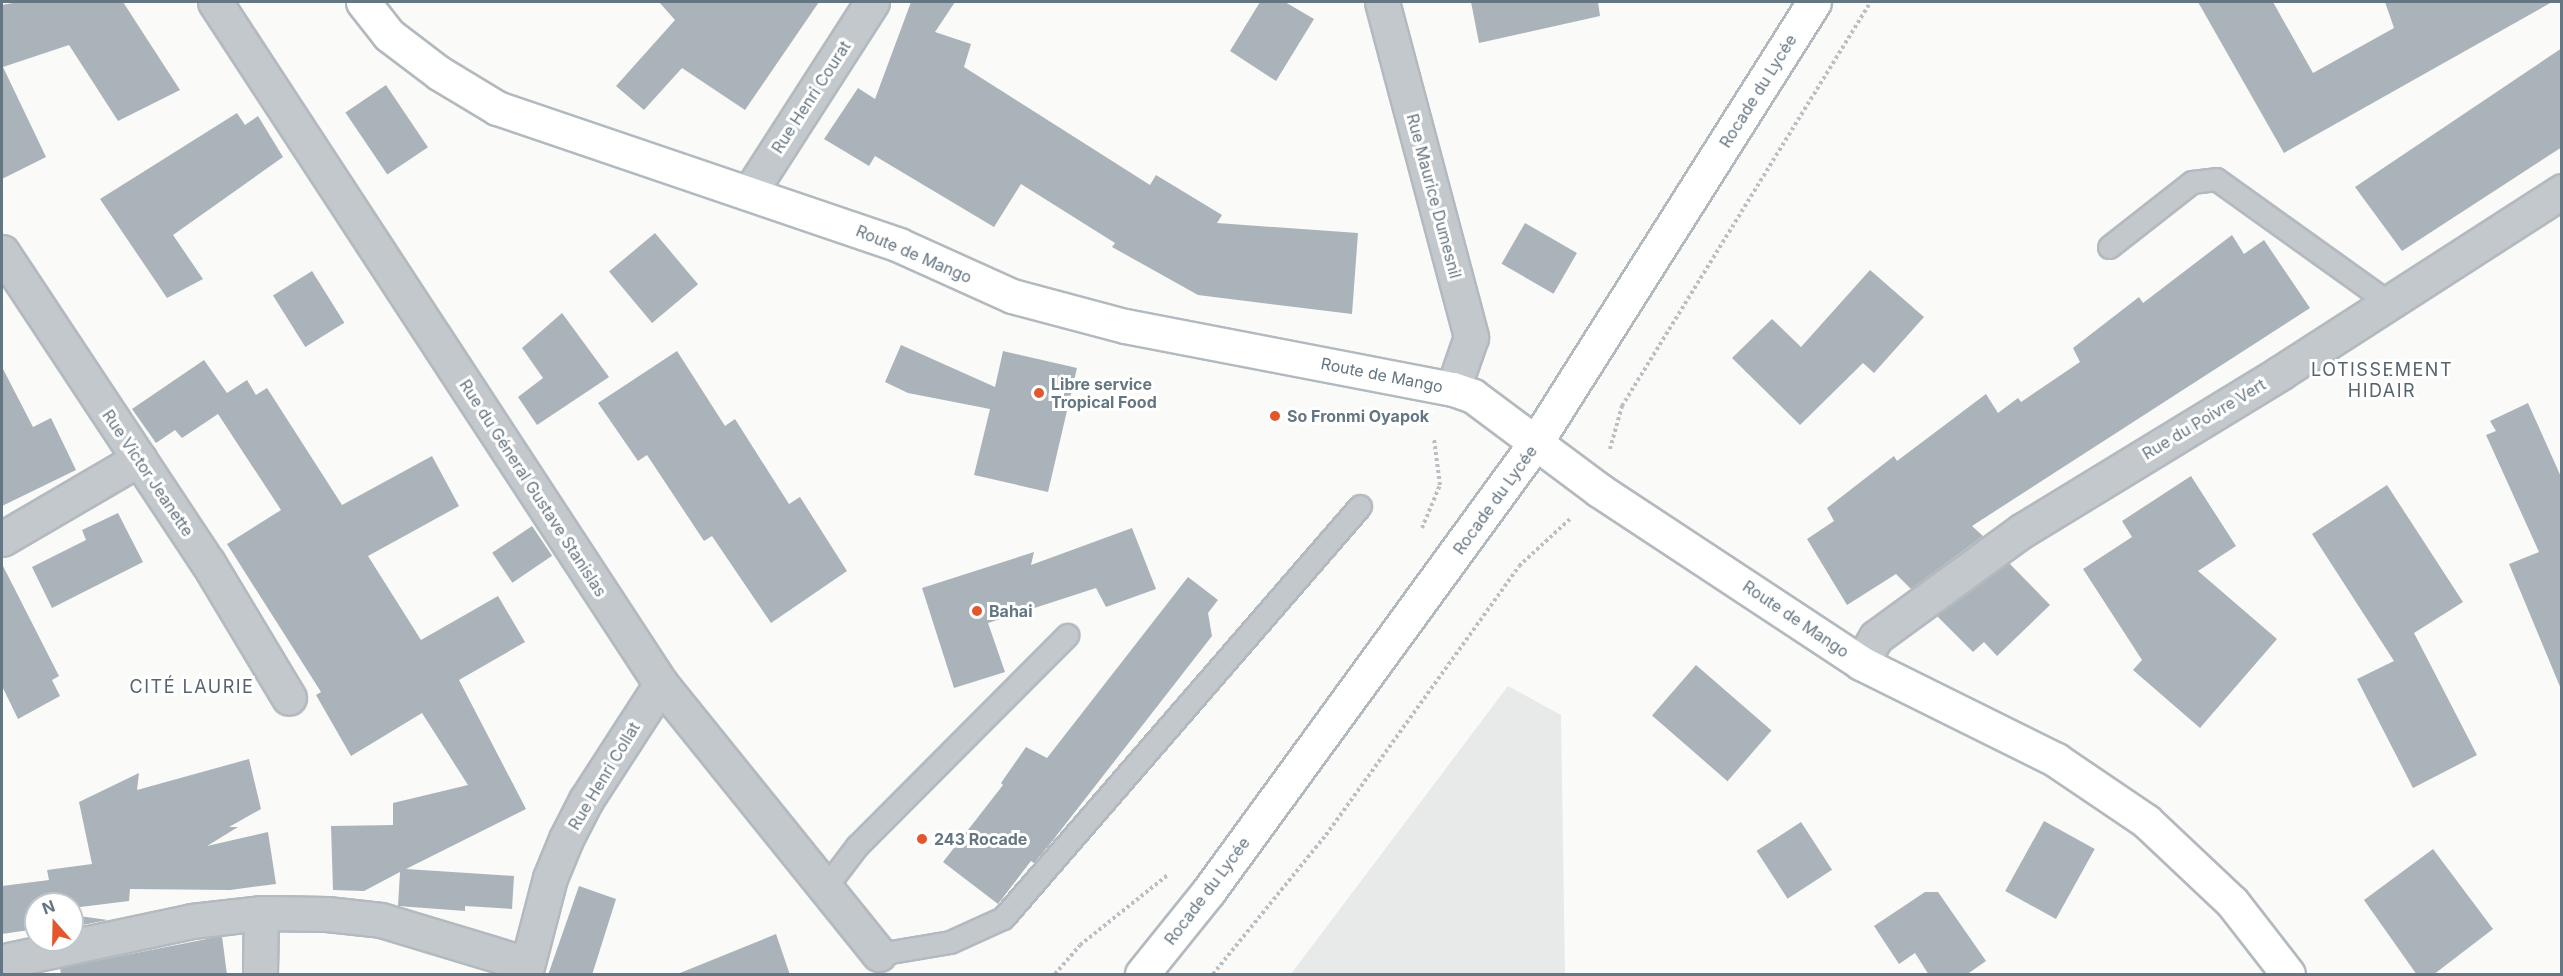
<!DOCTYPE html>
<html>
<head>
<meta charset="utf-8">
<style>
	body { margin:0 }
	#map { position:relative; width:2563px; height:976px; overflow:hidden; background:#fafaf8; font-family:Inter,sans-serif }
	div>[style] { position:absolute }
	.built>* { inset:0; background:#e8e9e9 }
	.building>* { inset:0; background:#aab3b9; transform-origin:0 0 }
	.path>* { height:4px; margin-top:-2px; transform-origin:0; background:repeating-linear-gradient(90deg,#bbbfc2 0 3px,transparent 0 6px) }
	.roads { filter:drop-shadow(2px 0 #b3babf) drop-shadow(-2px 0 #b3babf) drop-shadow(0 2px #b3babf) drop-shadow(0 -2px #b3babf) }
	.lane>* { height:21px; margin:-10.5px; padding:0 10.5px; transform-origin:10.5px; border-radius:10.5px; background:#c3c8cc }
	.street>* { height:33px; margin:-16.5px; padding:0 16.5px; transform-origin:16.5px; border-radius:16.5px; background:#c3c8cc }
	.secondary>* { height:33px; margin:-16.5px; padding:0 16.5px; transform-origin:16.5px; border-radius:16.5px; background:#fff }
	.dots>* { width:16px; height:16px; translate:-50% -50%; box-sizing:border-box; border:3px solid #fff; border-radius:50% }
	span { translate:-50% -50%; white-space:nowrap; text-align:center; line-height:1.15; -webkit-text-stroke:6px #fff; paint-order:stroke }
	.street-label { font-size:16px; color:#657683 }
	.poi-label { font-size:16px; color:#657683; font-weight:700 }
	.left { translate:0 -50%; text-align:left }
	.neighbourhood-label { font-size:18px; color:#57646e; letter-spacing:1.5px }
	.frame { position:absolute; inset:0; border:3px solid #657683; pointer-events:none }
	.north { position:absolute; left:24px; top:892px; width:60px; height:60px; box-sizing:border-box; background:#fff; border:2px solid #c1c8cd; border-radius:50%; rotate:340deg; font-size:16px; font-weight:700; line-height:24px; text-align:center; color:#657683 }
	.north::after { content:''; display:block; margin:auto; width:21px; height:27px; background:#e4572e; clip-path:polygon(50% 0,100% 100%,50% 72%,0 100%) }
</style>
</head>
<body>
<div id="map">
	<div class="built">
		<i style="clip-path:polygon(1508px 686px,1561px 715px,1565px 974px,1291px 974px)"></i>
	</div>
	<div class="building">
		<i style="clip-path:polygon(18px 2px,123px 2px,180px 90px,118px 121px,69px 45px,3px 67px,46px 157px,2px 179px,2px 5px)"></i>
		<i style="clip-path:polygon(659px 2px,819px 2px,745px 110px,682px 68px,644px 110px,616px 86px,675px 20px)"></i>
		<i style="clip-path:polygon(911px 2px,955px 2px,935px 32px,971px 44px,964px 67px,1150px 185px,1156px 175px,1222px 215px,1217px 223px,1358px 233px,1352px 314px,1198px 295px,1112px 247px,1115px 243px,1021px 184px,994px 227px,875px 156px,869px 166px,824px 139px,858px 88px,875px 99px)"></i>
		<i style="clip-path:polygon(1260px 2px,1285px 2px,1314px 19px,1276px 81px,1230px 51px)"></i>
		<i style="clip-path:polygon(1471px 2px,1598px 2px,1600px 16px,1479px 43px)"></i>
		<i style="clip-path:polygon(2198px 2px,2273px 2px,2313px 73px,2394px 28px,2385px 2px,2552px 2px,2284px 153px)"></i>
		<i style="clip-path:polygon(2562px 48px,2562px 147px,2402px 251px,2355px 187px)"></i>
		<i style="left:386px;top:85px;width:75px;height:49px;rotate:56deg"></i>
		<i style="clip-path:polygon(237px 113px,245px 125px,258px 116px,283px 157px,173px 235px,203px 279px,167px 298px,100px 199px)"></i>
		<i style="left:1525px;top:223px;width:60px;height:47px;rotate:30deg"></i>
		<i style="left:655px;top:233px;width:67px;height:60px;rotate:50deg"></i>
		<i style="clip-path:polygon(2232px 235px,2244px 254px,2264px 240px,2310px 308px,1972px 526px,1983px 536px,1911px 589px,1896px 574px,1847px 605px,1807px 539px,1834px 521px,1827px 508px,1894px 456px,1897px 461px,1986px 394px,1998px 413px,2018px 398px,2021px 402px,2080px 362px,2073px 348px,2139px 297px,2143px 303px)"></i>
		<i style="clip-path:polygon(1870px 270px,1924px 317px,1874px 373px,1863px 363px,1800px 425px,1732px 358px,1772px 319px,1801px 347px)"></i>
		<i style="left:312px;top:271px;width:61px;height:46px;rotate:58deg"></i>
		<i style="clip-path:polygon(562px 313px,609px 377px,537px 425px,518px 397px,543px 378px,522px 348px)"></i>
		<i style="clip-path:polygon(901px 345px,995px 387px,1003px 351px,1077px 368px,1048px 492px,974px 475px,990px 409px,908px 393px,885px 382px)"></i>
		<i style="clip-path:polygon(677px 351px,725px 426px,735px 419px,789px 504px,800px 497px,847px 571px,771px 623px,712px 536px,704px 541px,647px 455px,638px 461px,598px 403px)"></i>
		<i style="clip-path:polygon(204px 360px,227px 393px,247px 380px,256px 395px,267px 388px,342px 505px,432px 456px,459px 506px,368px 556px,421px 640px,498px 596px,525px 642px,459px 680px,526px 809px,406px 869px,514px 876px,512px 909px,465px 906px,465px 911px,398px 906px,400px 872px,364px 891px,333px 890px,331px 826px,393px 825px,393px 803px,468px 785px,422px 713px,351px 756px,316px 695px,321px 692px,227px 544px,281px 510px,218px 414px,182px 438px,175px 430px,156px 443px,132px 409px)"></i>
		<i style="clip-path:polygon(2px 367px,33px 427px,51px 418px,76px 470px,2px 506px)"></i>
		<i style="clip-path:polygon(2528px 403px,2562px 479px,2561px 689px,2509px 564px,2539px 552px,2486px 435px,2496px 431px,2490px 421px)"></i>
		<i style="clip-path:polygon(2191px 476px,2236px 546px,2198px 571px,2277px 639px,2200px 728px,2133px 670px,2142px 660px,2083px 569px,2132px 537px,2122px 521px)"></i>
		<i style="clip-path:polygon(2387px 485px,2463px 602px,2414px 633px,2477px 755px,2413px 788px,2357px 679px,2394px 661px,2312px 534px)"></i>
		<i style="clip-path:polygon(118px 513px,143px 562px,52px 608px,32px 567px,86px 540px,82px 530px)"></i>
		<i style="left:532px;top:526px;width:36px;height:48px;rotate:56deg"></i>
		<i style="clip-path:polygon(1132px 528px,1156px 589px,1106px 607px,1096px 588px,988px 623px,1005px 672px,954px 688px,922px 588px,1034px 552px,1031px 565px)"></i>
		<i style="clip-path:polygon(2009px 563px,2050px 605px,1997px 656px,1984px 642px,1973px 652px,1937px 616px)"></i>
		<i style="clip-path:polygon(2px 564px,59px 676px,52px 680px,60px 696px,18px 719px,2px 686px)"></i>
		<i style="clip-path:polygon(1188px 577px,1218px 600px,1208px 613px,1212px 636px,1050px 844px,1034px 863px,1031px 861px,998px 904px,943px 862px,1003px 785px,1001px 783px,1026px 747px,1047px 758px)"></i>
		<i style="left:1696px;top:665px;width:100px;height:67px;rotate:41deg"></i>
		<i style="clip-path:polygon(249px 759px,261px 809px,229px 827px,238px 827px,207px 846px,268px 832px,276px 884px,230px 890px,130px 889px,129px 901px,72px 908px,72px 904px,36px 904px,36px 929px,2px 934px,2px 886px,49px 880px,47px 870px,92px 864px,79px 802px,139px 773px,137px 790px)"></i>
		<i style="left:2044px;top:821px;width:58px;height:80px;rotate:29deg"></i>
		<i style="left:1801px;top:822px;width:57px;height:53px;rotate:57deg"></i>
		<i style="clip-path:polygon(2433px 849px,2493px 929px,2433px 975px,2417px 975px,2364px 900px)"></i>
		<i style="clip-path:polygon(579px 886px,616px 899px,592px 975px,548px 975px)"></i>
		<i style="clip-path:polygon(1925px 892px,1938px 892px,1986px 961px,1966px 975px,1929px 975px,1915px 953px,1899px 964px,1874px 926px)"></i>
		<i style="clip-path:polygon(72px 915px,108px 920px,72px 927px)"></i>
		<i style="clip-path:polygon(776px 934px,790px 975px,680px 975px,680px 973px)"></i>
		<i style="clip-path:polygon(222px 936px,227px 975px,61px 975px,60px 968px)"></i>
	</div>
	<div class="path">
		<i style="left:1610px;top:449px;width:45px;rotate:-74.4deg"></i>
		<i style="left:1622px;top:406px;width:475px;rotate:-58.4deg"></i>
		<i style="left:1422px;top:528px;width:47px;rotate:-67.3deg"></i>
		<i style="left:1440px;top:485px;width:46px;rotate:-97.4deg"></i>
		<i style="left:1055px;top:974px;width:38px;rotate:-49deg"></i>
		<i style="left:1080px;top:945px;width:114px;rotate:-38.6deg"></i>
		<i style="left:1213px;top:974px;width:179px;rotate:-50.9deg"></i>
		<i style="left:1326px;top:835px;width:331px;rotate:-54.3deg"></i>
		<i style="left:1519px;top:566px;width:71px;rotate:-42.7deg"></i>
	</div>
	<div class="roads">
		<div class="lane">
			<i style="left:2109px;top:247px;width:105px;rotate:-38.1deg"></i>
			<i style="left:2192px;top:182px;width:24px;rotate:-7deg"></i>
			<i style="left:2216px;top:179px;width:213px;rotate:35.6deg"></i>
			<i style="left:825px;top:888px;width:53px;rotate:-52.7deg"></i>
			<i style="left:857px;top:846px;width:298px;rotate:-45.1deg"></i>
			<i style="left:879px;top:954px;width:72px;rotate:-9.6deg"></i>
			<i style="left:950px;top:942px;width:58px;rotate:-24.4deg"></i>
			<i style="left:1003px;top:918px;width:545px;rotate:-49.09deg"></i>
		</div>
		<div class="street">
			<i style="left:215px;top:2px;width:815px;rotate:56.82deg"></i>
			<i style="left:661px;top:684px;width:347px;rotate:51.1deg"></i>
			<i style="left:1382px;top:2px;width:347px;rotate:75.1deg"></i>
			<i style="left:1471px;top:337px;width:55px;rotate:109.1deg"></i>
			<i style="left:750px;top:192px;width:226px;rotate:-57.3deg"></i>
			<i style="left:2px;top:252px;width:373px;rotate:56.5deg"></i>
			<i style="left:208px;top:563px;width:157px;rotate:59deg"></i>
			<i style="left:2px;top:539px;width:159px;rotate:-30.3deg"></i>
			<i style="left:1861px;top:663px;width:30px;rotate:-60deg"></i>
			<i style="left:1876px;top:637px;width:182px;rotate:-36.1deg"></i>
			<i style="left:2023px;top:530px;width:301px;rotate:-31.4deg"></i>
			<i style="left:2280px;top:373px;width:336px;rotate:-32.8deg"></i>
			<i style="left:9px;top:960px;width:187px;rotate:-12deg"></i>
			<i style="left:192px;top:921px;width:69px;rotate:-6.6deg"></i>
			<i style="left:261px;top:913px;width:66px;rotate:0.9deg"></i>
			<i style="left:327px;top:914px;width:54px;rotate:6.3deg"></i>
			<i style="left:381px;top:920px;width:152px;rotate:16.8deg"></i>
			<i style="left:260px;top:974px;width:61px;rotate:-89.1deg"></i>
			<i style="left:525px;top:974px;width:99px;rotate:-75.4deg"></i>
			<i style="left:550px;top:878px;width:42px;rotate:-67.7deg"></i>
			<i style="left:566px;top:839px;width:44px;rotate:-62.9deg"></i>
			<i style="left:586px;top:800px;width:138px;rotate:-57.1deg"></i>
		</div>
		<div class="secondary">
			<i style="left:363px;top:2px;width:42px;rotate:51.8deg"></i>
			<i style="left:389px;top:35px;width:63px;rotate:37.2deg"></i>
			<i style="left:439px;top:73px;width:68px;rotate:31.1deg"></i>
			<i style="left:497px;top:108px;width:425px;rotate:18.8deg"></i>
			<i style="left:899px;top:245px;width:124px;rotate:24.3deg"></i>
			<i style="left:1012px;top:296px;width:117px;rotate:14.9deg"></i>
			<i style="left:1125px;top:326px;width:334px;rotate:10.9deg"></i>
			<i style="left:1453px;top:389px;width:21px;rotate:19deg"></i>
			<i style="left:1473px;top:396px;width:157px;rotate:36.7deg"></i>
			<i style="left:1599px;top:490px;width:314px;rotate:33.4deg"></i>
			<i style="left:1861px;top:663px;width:218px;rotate:26.4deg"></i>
			<i style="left:2056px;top:760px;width:109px;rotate:34.1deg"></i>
			<i style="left:2146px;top:821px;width:118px;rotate:43.3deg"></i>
			<i style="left:2232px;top:902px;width:91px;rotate:52.1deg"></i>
			<i style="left:1142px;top:974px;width:105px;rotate:-51.2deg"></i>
			<i style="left:1208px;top:892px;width:557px;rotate:-53.91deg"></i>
			<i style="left:1536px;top:442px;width:520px;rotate:-57.71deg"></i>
		</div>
	</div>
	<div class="dots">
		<i style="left:1039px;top:393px;background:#e4572e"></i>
		<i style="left:1275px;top:416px;background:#e4572e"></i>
		<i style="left:977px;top:611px;background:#e4572e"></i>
		<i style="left:922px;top:839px;background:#e4572e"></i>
	</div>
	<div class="street-label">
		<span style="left:1758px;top:91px;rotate:-58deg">Rocade du Lycée</span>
		<span style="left:811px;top:97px;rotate:-57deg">Rue Henri Courat</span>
		<span style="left:1434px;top:196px;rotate:75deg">Rue Maurice Dumesnil</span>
		<span style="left:914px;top:254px;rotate:23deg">Route de Mango</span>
		<span style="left:1382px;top:375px;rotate:11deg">Route de Mango</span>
		<span style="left:2204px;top:419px;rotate:-31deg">Rue du Poivre Vert</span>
		<span style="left:148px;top:473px;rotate:56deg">Rue Victor Jeanette</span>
		<span style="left:533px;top:488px;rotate:57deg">Rue du Géneral Gustave Stanislas</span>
		<span style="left:1495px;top:500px;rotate:-54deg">Rocade du Lycée</span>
		<span style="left:1796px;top:619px;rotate:34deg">Route de Mango</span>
		<span style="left:604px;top:776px;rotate:-59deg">Rue Henri Collat</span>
		<span style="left:1207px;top:891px;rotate:-53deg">Rocade du Lycée</span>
	</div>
	<div class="poi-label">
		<span class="left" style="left:1051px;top:393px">Libre service<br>Tropical Food</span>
		<span class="left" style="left:1287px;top:416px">So Fronmi Oyapok</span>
		<span class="left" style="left:989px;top:611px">Bahai</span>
		<span class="left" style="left:934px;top:839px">243 Rocade</span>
	</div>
	<div class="neighbourhood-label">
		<span style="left:2382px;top:381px">LOTISSEMENT<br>HIDAIR</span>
		<span style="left:192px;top:687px">CITÉ LAURIE</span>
	</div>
	<div class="frame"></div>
	<div class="north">N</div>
</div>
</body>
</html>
